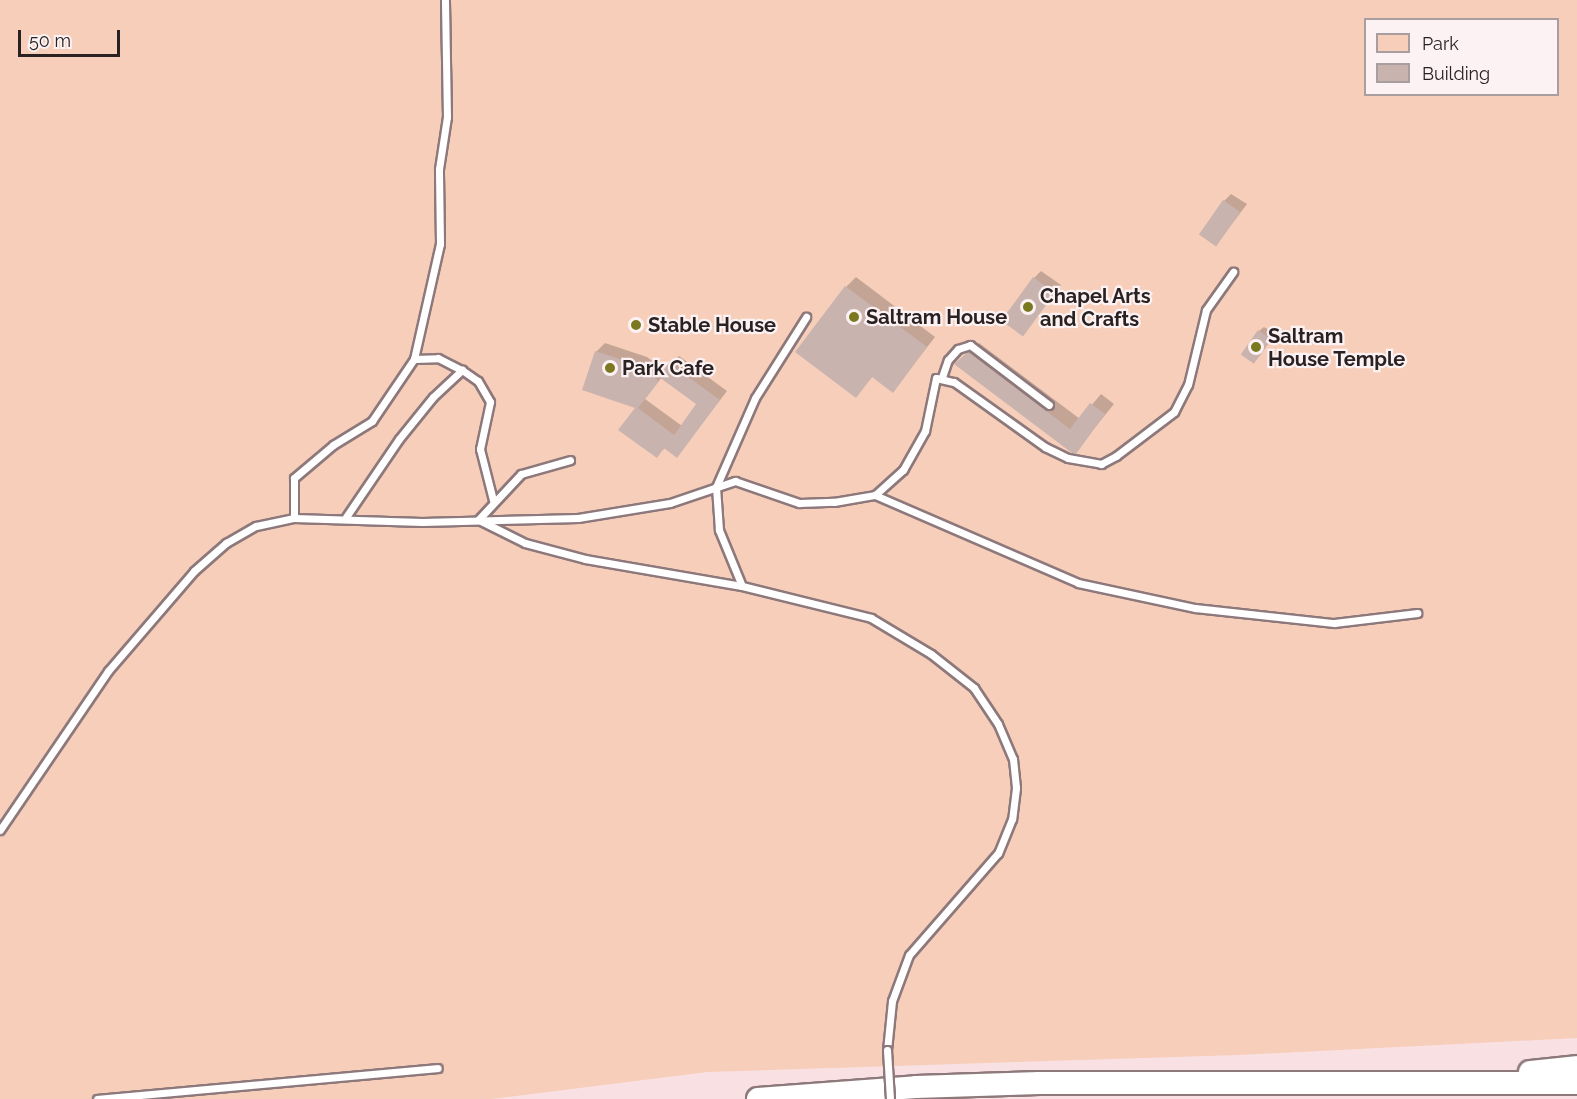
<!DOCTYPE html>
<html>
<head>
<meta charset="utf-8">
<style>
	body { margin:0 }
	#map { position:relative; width:1577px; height:1099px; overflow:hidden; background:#f9e1e3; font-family:Raleway,sans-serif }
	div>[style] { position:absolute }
	.green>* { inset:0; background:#f6ceb9 }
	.shadow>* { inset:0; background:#0003 }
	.building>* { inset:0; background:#c9b3af; transform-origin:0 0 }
	.roads { filter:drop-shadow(2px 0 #8d787b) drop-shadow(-2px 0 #8d787b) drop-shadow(0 2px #8d787b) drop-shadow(0 -2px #8d787b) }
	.service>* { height:7px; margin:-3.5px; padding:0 3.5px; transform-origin:3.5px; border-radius:3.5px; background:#fff }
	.trunk>* { height:22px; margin:-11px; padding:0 11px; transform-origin:11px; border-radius:11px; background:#fff }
	.bridges { filter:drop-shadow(2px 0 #8d787b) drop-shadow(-2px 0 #8d787b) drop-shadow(0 2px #8d787b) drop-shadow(0 -2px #8d787b) }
	.service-bridge>* { height:7px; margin:-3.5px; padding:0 3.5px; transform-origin:3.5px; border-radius:3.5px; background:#fff }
	.dots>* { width:16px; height:16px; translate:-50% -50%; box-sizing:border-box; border:3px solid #fcf2f3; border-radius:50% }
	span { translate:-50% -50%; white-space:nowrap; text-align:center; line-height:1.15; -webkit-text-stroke:4.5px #fcf2f3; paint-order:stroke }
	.poi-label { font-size:20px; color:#292122; font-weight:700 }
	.left { translate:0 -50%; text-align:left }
	.legend { position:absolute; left:1364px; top:18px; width:195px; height:78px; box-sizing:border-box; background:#fcf2f3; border:2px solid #a89e9f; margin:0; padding:8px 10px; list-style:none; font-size:18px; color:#292122 }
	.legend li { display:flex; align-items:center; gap:12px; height:30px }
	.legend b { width:30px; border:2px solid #a89e9f }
	.scale { position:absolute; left:18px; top:30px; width:102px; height:27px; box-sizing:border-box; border:3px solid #292122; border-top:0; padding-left:8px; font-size:18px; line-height:21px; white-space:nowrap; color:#292122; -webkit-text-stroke:4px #fcf2f3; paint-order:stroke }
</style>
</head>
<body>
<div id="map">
	<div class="green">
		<i style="clip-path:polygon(evenodd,0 0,1577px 0,1577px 1038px,1238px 1055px,707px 1072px,491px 1099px,0 1099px,0 0,1366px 20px,1558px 20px,1558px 94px,1366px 94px,1366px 20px)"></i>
	</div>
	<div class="shadow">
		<i style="clip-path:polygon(1231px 194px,1247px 204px,1216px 245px,1224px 201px)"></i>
		<i style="clip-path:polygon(1041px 271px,1061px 285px,1023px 335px,1034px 278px)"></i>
		<i style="clip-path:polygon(856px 277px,935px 337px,893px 391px,873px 376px,856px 396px,846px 287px)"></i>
		<i style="clip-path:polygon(1264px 327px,1275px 334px,1259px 357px,1259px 331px)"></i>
		<i style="clip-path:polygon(evenodd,605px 343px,647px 357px,664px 370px,679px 356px,727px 391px,677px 456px,665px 448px,656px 456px,621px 430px,638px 407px,596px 352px,605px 343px,662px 377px,698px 404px,682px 426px,645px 399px,662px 377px)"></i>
		<i style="clip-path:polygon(979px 343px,1080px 419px,1101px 394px,1114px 404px,1075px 452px,956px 363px)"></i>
	</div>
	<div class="building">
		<i style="left:1223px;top:200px;width:21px;height:42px;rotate:35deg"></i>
		<i style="left:1033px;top:277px;width:27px;height:54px;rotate:36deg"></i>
		<i style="clip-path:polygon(845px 286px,927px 347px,893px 393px,872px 377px,856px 398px,795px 352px)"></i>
		<i style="left:1258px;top:330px;width:16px;height:30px;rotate:35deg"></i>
		<i style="clip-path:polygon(595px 351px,638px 365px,659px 381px,638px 408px,674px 435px,696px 404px,659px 377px,669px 363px,720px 400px,677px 458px,664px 448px,657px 458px,618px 430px,635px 408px,582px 390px)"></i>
		<i style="clip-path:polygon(968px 352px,1070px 429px,1090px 403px,1105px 414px,1076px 454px,1072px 453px,954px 364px)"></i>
	</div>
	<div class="roads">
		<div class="service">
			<i style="left:414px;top:359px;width:24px;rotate:-2deg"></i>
			<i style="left:438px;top:358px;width:27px;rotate:27deg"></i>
			<i style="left:462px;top:370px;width:19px;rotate:35deg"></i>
			<i style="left:478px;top:381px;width:24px;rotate:60deg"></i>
			<i style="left:490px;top:402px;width:48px;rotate:102deg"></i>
			<i style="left:480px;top:449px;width:53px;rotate:75.7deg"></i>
			<i style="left:942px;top:377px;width:18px;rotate:-71deg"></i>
			<i style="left:948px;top:360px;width:15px;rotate:-48deg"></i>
			<i style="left:958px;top:349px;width:13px;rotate:-18deg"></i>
			<i style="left:970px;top:345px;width:99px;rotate:37.2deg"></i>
			<i style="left:875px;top:495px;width:38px;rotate:-42deg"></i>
			<i style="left:903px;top:470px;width:45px;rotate:-60.6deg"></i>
			<i style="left:925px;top:431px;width:54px;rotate:-78.3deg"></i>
			<i style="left:936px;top:378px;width:18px;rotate:13deg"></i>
			<i style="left:954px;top:382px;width:112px;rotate:35.5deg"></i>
			<i style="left:1045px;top:447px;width:25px;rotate:26deg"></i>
			<i style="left:1068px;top:458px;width:34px;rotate:10deg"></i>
			<i style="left:1101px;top:464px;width:17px;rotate:-28deg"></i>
			<i style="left:1116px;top:456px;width:73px;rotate:-37.2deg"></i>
			<i style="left:1174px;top:412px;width:30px;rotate:-63deg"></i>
			<i style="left:1188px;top:385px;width:77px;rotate:-76.5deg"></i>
			<i style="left:1206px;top:310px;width:47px;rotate:-54.6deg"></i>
			<i style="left:346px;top:517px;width:94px;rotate:-55.8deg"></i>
			<i style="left:399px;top:439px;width:54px;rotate:-51deg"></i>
			<i style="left:433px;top:397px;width:40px;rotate:-43deg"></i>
			<i style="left:294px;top:518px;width:40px;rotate:-90deg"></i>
			<i style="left:294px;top:478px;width:51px;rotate:-40.2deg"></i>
			<i style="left:333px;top:445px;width:46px;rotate:-31.6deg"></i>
			<i style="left:372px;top:421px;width:75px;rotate:-55.9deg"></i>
			<i style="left:414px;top:359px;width:118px;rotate:-77.3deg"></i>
			<i style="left:440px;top:244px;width:75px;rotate:-90.8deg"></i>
			<i style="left:439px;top:169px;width:53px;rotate:-81.3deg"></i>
			<i style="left:447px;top:117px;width:117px;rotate:-91deg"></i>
			<i style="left:478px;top:520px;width:63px;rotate:-46.9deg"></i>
			<i style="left:521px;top:474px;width:51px;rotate:-15.9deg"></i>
			<i style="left:481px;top:521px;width:49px;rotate:26.6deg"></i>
			<i style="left:525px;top:543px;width:62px;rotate:14.9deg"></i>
			<i style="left:585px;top:559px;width:159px;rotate:9.8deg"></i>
			<i style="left:742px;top:586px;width:133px;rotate:13.9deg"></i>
			<i style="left:871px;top:618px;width:70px;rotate:31deg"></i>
			<i style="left:931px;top:654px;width:55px;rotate:38.3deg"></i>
			<i style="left:974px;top:688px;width:43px;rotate:56.3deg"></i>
			<i style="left:998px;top:724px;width:38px;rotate:67deg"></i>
			<i style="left:1013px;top:759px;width:29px;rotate:84deg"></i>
			<i style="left:1016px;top:788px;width:31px;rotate:97deg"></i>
			<i style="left:1012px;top:819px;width:37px;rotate:112deg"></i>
			<i style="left:998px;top:853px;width:135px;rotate:131.1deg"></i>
			<i style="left:909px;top:955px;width:49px;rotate:110.3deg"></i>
			<i style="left:892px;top:1001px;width:49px;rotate:95.8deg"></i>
			<i style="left:742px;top:586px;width:61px;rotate:-112.3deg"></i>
			<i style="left:719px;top:530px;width:43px;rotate:-94deg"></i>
			<i style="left:716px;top:487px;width:97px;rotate:-66.3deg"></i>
			<i style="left:755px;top:398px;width:96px;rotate:-57.8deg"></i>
			<i style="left:0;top:830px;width:192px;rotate:-55.8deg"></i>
			<i style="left:108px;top:671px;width:132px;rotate:-49.3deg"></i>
			<i style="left:194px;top:571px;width:43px;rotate:-41.2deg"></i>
			<i style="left:226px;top:543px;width:34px;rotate:-30deg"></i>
			<i style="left:256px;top:526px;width:39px;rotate:-12deg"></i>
			<i style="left:294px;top:518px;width:128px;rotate:1.8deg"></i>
			<i style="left:422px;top:522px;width:156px;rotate:-1.5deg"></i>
			<i style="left:578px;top:518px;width:93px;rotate:-9.3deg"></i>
			<i style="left:670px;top:503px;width:69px;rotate:-18.7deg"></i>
			<i style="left:735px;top:481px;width:68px;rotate:19deg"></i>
			<i style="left:799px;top:503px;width:35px;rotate:-2deg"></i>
			<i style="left:834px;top:502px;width:42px;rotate:-9.7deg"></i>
			<i style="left:875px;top:495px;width:221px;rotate:23.4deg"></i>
			<i style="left:1078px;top:583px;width:120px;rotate:12.1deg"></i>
			<i style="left:1195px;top:608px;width:140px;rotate:6.2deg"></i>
			<i style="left:1334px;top:623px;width:84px;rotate:-6.9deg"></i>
			<i style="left:97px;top:1099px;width:342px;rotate:-5.2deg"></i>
		</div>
		<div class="trunk">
			<i style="left:1530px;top:1072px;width:47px;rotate:-6.1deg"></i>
			<i style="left:758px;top:1099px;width:158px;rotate:-4.3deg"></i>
			<i style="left:916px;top:1087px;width:123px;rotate:-1.9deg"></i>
			<i style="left:1039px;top:1083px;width:538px"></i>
		</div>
	</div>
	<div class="bridges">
		<div class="service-bridge">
			<i style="left:887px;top:1050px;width:49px;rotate:86.5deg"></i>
		</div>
	</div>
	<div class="dots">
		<i style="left:1028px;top:307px;background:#7a7920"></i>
		<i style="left:854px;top:317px;background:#7a7920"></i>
		<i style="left:636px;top:325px;background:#7a7920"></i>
		<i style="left:1256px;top:347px;background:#7a7920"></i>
		<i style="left:610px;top:368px;background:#7a7920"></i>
	</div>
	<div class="poi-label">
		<span class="left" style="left:1040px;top:308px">Chapel Arts<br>and Crafts</span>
		<span class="left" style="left:866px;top:317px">Saltram House</span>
		<span class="left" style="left:648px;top:325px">Stable House</span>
		<span class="left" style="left:1268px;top:348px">Saltram<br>House Temple</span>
		<span class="left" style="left:622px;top:368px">Park Cafe</span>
	</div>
	<ul class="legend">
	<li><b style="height:16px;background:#f6ceb9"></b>Park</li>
	<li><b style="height:16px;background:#c9b3af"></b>Building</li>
	</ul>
	<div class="scale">50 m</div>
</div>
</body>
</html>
